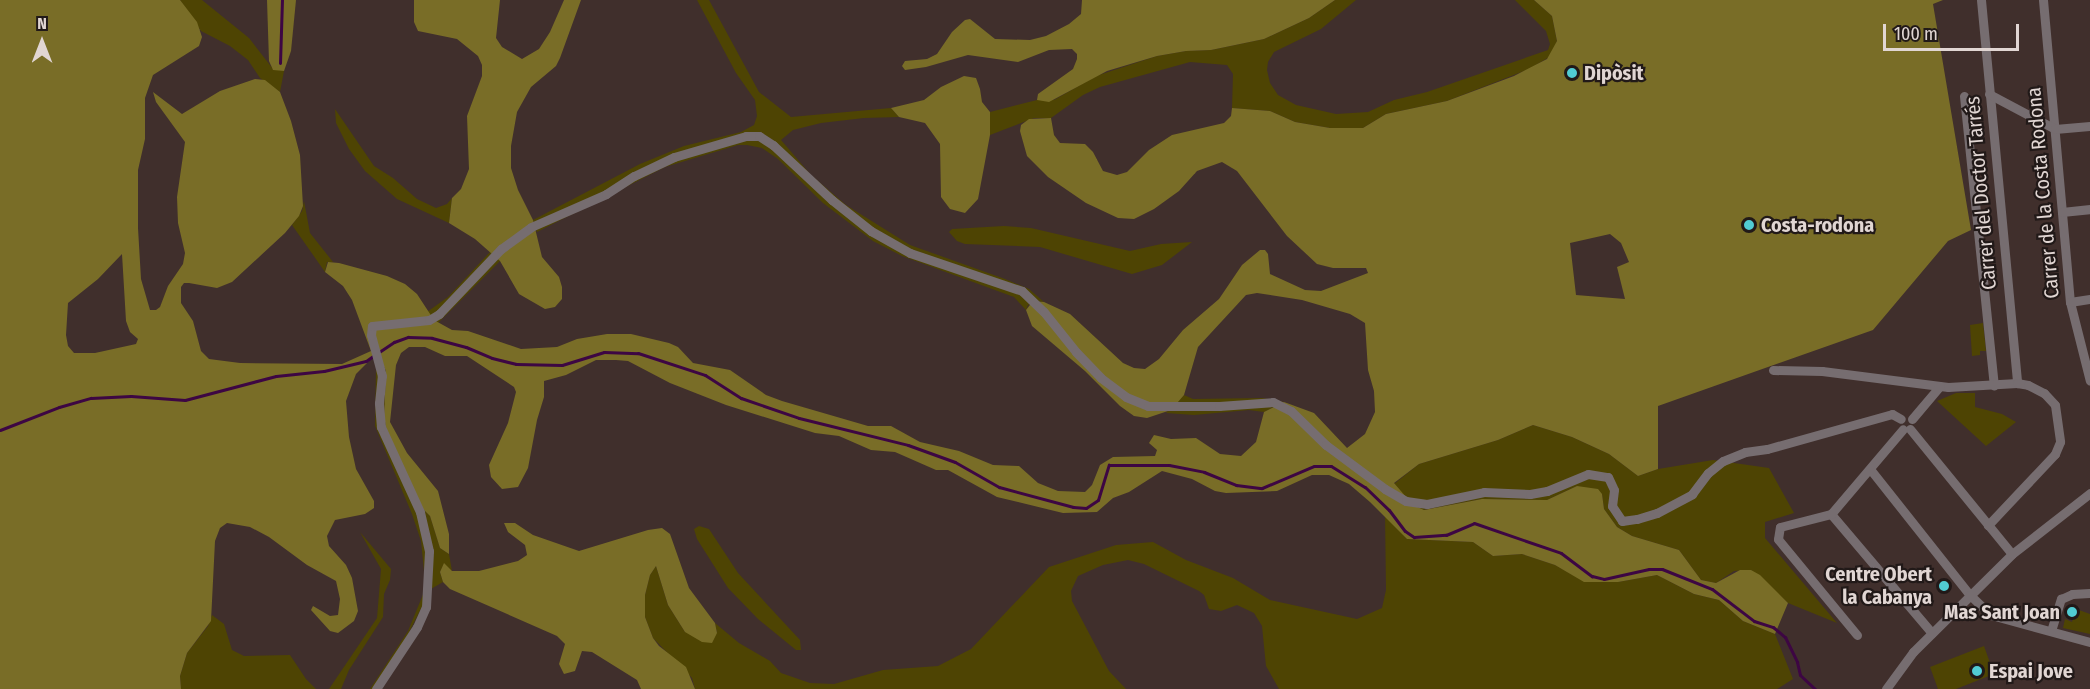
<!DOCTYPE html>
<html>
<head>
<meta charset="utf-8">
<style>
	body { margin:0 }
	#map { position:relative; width:2090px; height:689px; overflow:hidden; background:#402f2c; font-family:"Fira Sans Condensed",sans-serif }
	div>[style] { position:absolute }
	.green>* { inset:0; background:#4e4403 }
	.forest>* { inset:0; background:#796d27 }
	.stream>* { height:3px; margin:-1.5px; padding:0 1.5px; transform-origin:1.5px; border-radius:1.5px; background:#3d0643 }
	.street>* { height:9px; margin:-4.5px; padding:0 4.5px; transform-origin:4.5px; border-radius:4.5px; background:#766d70 }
	.dots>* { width:16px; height:16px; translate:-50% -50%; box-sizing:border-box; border:3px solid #211918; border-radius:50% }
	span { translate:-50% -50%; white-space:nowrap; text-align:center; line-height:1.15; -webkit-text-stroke:4.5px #211918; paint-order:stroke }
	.poi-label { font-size:20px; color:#e1d6d3; font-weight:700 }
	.left { translate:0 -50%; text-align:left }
	.right { translate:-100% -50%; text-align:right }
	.street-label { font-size:20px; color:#e1d6d3 }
	.north { position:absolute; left:12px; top:12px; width:60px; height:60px; -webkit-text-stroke:4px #211918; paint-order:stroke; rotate:0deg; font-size:16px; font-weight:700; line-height:24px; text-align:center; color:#e1d6d3 }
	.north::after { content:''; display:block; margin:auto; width:21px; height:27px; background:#e1d6d3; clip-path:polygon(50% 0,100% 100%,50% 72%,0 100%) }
	.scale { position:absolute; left:1883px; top:24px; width:136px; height:27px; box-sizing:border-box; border:3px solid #e1d6d3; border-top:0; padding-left:8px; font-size:18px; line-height:21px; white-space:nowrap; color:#e1d6d3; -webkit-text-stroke:4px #211918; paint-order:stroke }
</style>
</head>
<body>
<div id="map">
	<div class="green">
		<i style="clip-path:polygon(180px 0,202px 0,249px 38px,273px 69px,284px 71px,280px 92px,260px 78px,248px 60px,230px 46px,201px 31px)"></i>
		<i style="clip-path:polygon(697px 0,709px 0,759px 92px,791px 117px,891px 108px,899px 117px,864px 118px,821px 123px,793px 130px,781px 140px,811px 175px,846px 205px,910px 245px,1005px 279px,1029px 289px,1044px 302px,1038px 301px,1028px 305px,1026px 310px,1014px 297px,902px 256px,873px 241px,823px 203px,778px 159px,762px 148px,747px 145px,738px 145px,665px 167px,537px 232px,533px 220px,640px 164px,684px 146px,741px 132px,754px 125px,757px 116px,755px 100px,736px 73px)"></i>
		<i style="clip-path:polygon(1335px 0,1356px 0,1321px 29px,1274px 52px,1268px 62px,1267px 70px,1270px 83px,1278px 95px,1296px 105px,1336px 114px,1368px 112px,1394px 100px,1427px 92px,1548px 50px,1550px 44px,1546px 31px,1515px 0,1534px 0,1552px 16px,1557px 41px,1551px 56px,1529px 69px,1447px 101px,1386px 114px,1363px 128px,1330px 128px,1295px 122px,1270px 111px,1232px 108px,1233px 74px,1227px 65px,1190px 62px,1100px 87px,1083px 95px,1051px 118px,1034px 118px,990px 135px,990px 112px,1037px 100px,1054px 100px,1096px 76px,1157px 56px,1186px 51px,1211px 50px,1264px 39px,1309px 18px)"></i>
		<i style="clip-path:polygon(335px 109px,374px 166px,393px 178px,417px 199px,436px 208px,447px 204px,452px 198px,449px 223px,397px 199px,365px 171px,349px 149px,336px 123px)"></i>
		<i style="clip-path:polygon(304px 201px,310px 233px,333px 262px,327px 262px,325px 272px,292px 225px,302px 211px)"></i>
		<i style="clip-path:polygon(1004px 226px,1031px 228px,1130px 251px,1161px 244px,1192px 242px,1162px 265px,1132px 274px,1040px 247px,965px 244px,957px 241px,949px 232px,952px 229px)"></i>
		<i style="clip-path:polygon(490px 252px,500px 261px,438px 323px,427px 312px,448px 297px)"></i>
		<i style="clip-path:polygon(1983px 323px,1986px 351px,1980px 351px,1980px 355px,1972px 356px,1970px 325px)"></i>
		<i style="clip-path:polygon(381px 360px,386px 371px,384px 416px,422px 508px,430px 516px,440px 548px,449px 554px,452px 571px,444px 564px,440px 572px,443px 582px,431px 589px,380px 689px,370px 689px,408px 631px,424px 592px,424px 571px,421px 541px,412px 514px,375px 426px,376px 367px)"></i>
		<i style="clip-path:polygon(1956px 393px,1975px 393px,1975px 407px,2002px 414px,2016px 422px,1986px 446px,1937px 401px)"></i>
		<i style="clip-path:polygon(1184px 395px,1193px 399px,1262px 398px,1284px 402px,1264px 412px,1249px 410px,1194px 415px,1166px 413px)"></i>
		<i style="clip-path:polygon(1533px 425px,1572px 437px,1609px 454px,1638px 476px,1658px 469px,1713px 460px,1769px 468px,1794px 513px,1765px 522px,1765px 538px,1837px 623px,1788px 603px,1751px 570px,1734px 571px,1716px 583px,1701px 580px,1679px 550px,1632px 536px,1617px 527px,1604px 509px,1602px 494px,1577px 486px,1547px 500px,1482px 499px,1423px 510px,1413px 505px,1394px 484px,1419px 464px,1498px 440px)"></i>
		<i style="clip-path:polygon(1385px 513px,1407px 539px,1473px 542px,1493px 556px,1522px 554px,1555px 565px,1584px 581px,1618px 582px,1657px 575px,1694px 594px,1719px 600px,1743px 621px,1775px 634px,1793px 679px,1777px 689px,1279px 689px,1266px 666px,1262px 626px,1254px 613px,1237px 605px,1221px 611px,1209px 609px,1204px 595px,1199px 591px,1144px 564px,1128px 560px,1103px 565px,1078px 576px,1071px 591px,1072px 601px,1109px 671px,1126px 689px,695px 689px,692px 678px,653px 638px,645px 617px,645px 595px,650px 575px,656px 566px,668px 605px,685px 632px,717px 633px,715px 623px,739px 643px,770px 661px,781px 673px,810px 683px,834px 684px,883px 670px,938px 666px,971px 649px,1049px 567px,1116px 545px,1153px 542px,1186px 560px,1233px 578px,1270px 600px,1357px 619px,1382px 608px,1386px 590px)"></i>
		<i style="clip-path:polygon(699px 526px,709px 529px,738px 573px,800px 640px,801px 650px,796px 650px,758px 619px,728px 588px,697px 539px,694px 529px)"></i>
		<i style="clip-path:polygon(360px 532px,391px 569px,390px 580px,384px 594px,383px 617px,349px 670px,341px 689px,329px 689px,377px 618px,381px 569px)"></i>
		<i style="clip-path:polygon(2076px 609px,2090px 614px,2090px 634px,2063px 628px,2065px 619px,2072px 622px)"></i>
		<i style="clip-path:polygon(212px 615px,224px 624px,232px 650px,244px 656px,290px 655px,306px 679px,316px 689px,181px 689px,180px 676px,187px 653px,208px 626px)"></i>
		<i style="clip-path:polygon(1984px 646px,1994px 674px,1956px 689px,1938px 689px,1930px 667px)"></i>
	</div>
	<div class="forest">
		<i style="clip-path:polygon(evenodd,0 0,180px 0,197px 22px,202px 37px,199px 46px,153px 75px,145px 98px,145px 139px,138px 170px,138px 228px,141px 279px,150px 310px,156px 310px,160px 307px,168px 286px,183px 264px,185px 253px,178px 223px,177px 197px,185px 142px,156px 102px,153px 92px,182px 114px,220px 91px,255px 79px,265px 80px,280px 92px,291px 121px,300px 155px,303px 206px,299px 216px,285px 233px,232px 282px,217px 288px,189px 283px,184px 283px,181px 287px,181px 303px,193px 321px,201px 351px,209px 359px,240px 363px,342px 364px,371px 351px,352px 300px,343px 286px,325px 272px,328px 262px,339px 263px,387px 276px,405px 284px,417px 294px,434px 320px,452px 330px,468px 331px,521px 349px,557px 347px,577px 339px,607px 334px,631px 334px,669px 343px,678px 347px,693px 363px,730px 370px,766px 395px,782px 401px,868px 426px,891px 426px,920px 442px,959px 451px,993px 465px,1019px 466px,1038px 483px,1058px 491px,1085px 492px,1092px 485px,1100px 465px,1113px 457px,1155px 456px,1157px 450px,1149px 443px,1154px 435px,1171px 439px,1196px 438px,1220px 454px,1241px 456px,1256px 442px,1264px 412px,1284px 402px,1314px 413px,1347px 448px,1365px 434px,1375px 412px,1374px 391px,1368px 370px,1365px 323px,1350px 314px,1302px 300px,1257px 293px,1246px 295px,1198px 347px,1184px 395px,1171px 410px,1147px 418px,1134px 416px,1120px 406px,1085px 371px,1032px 326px,1026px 310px,1033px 301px,1044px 302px,1070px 314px,1123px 363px,1134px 368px,1145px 369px,1159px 359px,1183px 330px,1219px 299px,1242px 265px,1260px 250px,1265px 250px,1268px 254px,1270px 274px,1305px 290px,1321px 291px,1368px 273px,1366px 268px,1333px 268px,1317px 264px,1287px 236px,1237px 171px,1222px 162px,1197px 171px,1179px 191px,1154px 209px,1134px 219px,1118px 218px,1086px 203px,1048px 177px,1027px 156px,1020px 131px,1021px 125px,1029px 119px,1051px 118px,1054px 135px,1060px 143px,1085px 144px,1093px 152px,1103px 171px,1117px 175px,1127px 172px,1149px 150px,1172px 135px,1224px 123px,1231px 116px,1232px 108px,1270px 111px,1295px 122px,1330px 128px,1363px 128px,1386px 114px,1447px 101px,1514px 76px,1547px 59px,1557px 41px,1552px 16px,1534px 0,1943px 0,1933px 4px,1971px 230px,1948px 241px,1873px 330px,1658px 406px,1658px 469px,1638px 476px,1609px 454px,1572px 437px,1533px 425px,1498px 440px,1419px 464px,1394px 483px,1413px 505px,1424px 510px,1482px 499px,1547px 500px,1577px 486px,1598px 489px,1602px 494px,1604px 509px,1617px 527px,1632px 536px,1679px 550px,1701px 580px,1716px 583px,1740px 570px,1751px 570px,1760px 575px,1788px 603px,1775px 634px,1743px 621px,1719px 600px,1694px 594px,1657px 575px,1618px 582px,1584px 582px,1555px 565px,1522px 554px,1493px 556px,1473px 542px,1407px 539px,1370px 502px,1349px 484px,1329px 475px,1312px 475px,1277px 491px,1226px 493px,1215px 491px,1192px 479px,1162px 471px,1129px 492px,1113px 498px,1097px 512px,1063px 513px,997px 497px,948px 470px,936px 470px,895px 452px,871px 450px,839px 436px,815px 433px,726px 405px,670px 383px,628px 361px,616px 360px,596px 360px,566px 375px,544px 381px,544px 397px,537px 420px,528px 468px,518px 487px,502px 489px,491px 477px,489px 465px,508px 423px,516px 392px,514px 387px,467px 356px,445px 356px,425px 347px,409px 347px,401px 353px,396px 365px,390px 422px,407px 453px,438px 491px,449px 534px,449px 554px,440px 548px,430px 516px,422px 508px,388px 438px,384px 416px,386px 371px,381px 360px,373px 357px,356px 374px,346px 401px,349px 437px,356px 469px,374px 501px,374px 508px,365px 514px,335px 520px,327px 536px,329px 546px,346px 565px,352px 578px,358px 611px,354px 621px,338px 633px,330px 631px,311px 610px,313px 606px,330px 616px,338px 615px,340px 599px,336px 581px,307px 565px,269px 537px,250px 527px,227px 523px,220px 528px,215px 541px,211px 621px,187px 653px,180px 676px,181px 689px,0 689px,0 0,1610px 234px,1621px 243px,1629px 262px,1617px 267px,1625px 299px,1576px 295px,1570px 243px,1610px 234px,0 0,122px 254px,126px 321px,130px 332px,138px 339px,136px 344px,95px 353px,74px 353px,68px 346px,66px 335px,68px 303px,98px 279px,122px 254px)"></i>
		<i style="clip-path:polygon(267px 0,296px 0,291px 51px,284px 71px,273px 70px,269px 61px)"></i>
		<i style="clip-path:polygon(414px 0,500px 0,496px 38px,502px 47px,522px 59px,539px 49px,550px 32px,564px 0,581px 0,560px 58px,556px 66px,531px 87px,517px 112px,511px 146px,511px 168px,518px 190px,533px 220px,542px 257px,559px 277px,562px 287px,562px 299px,555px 307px,545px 309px,519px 294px,500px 261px,475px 239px,449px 223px,452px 198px,461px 189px,469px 169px,467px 116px,482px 76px,482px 65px,478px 56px,457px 39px,418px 31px,414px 22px)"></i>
		<i style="clip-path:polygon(1082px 0,1335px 0,1309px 18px,1264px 39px,1211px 50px,1186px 51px,1157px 56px,1107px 71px,1049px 102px,1037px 100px,1038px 94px,1073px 69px,1077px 59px,1077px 54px,1072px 49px,1049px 50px,1018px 62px,968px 55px,926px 67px,905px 70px,902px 66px,905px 61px,927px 59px,937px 54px,952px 32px,965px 20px,970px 19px,995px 39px,1030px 40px,1046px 36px,1069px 24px,1081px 14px)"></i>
		<i style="clip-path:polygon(964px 76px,976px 78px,980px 89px,982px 102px,990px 112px,990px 135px,978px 199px,965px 213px,950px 209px,941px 197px,940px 144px,925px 123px,899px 117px,891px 108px,924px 100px,941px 87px)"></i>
		<i style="clip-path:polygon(504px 523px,515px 523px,533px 535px,579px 551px,648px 530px,662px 528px,670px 534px,689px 588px,715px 623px,717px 633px,712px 643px,702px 642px,685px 632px,668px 605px,656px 566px,650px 575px,645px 595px,645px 617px,653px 638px,659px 646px,686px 667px,695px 689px,641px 689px,637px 680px,592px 652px,582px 651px,575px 671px,564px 674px,559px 664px,565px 644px,557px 636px,450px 589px,443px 582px,440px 572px,444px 563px,452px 571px,479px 571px,518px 561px,527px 555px,525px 545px,508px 532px)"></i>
	</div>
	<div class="stream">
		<i style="left:280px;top:63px;width:63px;rotate:-88.2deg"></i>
		<i style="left:379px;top:352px;width:18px;rotate:-34deg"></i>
		<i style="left:394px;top:342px;width:15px;rotate:-20deg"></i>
		<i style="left:408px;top:337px;width:24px;rotate:2deg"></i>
		<i style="left:432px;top:338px;width:35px;rotate:15deg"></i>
		<i style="left:466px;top:347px;width:28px;rotate:23deg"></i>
		<i style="left:492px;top:358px;width:25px;rotate:14deg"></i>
		<i style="left:516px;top:364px;width:46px;rotate:1.2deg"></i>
		<i style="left:562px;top:365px;width:44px;rotate:-17.2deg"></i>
		<i style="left:604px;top:352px;width:34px;rotate:2deg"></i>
		<i style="left:638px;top:353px;width:71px;rotate:18.2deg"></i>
		<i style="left:705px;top:375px;width:43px;rotate:32.6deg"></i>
		<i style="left:741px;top:398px;width:61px;rotate:19deg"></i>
		<i style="left:799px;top:418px;width:112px;rotate:13.9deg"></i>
		<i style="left:908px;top:445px;width:50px;rotate:19.9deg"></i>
		<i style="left:955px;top:462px;width:51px;rotate:29.6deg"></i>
		<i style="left:999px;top:487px;width:77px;rotate:15.1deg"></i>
		<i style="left:1073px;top:507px;width:13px;rotate:4deg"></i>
		<i style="left:1086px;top:508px;width:14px;rotate:-34deg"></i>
		<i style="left:1098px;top:500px;width:37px;rotate:-73deg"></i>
		<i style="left:1109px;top:465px;width:60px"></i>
		<i style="left:1169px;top:465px;width:36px;rotate:11deg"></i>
		<i style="left:1204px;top:472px;width:35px;rotate:22deg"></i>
		<i style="left:1236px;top:485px;width:26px;rotate:7deg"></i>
		<i style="left:1262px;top:488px;width:56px;rotate:-22.9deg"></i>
		<i style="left:1314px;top:466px;width:17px"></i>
		<i style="left:1331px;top:466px;width:40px;rotate:32deg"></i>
		<i style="left:1365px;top:487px;width:33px;rotate:44deg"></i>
		<i style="left:1389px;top:510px;width:26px;rotate:53deg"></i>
		<i style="left:1405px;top:531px;width:11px;rotate:34deg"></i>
		<i style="left:1414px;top:537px;width:32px;rotate:-4deg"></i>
		<i style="left:1446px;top:535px;width:30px;rotate:-23deg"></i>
		<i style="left:1474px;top:523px;width:92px;rotate:19deg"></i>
		<i style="left:1561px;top:553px;width:39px;rotate:37deg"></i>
		<i style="left:1592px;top:576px;width:12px;rotate:14deg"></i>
		<i style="left:1604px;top:579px;width:46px;rotate:-12.5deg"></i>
		<i style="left:1649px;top:569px;width:13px"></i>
		<i style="left:1662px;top:569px;width:54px;rotate:21.8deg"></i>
		<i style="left:1712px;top:589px;width:53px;rotate:37.3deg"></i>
		<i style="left:1754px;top:621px;width:20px;rotate:18deg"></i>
		<i style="left:1773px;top:627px;width:16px;rotate:40deg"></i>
		<i style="left:1785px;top:637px;width:28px;rotate:64deg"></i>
		<i style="left:1797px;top:662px;width:13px;rotate:77deg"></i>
		<i style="left:1800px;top:675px;width:21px;rotate:43deg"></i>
		<i style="left:0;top:430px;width:63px;rotate:-21.3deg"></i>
		<i style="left:59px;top:407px;width:33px;rotate:-16deg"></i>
		<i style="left:91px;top:398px;width:40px;rotate:-2.9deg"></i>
		<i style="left:131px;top:396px;width:54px;rotate:4.2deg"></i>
		<i style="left:185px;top:400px;width:94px;rotate:-14.8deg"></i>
		<i style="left:276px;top:376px;width:48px;rotate:-5.9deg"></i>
		<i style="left:324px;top:371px;width:43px;rotate:-13.4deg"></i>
		<i style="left:366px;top:361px;width:9px;rotate:-36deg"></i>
	</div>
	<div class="street">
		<i style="left:1981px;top:0;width:385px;rotate:84.6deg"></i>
		<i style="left:2043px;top:0;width:303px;rotate:84.9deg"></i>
		<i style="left:2070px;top:302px;width:81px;rotate:75.8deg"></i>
		<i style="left:1989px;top:94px;width:75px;rotate:27.9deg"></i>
		<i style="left:2055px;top:129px;width:35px;rotate:-5deg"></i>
		<i style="left:1964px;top:96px;width:291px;rotate:84.1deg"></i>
		<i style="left:2062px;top:212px;width:28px;rotate:-6deg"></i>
		<i style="left:2070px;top:302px;width:20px;rotate:-9deg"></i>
		<i style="left:1773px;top:370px;width:49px;rotate:1.2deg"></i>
		<i style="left:1822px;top:371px;width:127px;rotate:7.2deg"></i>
		<i style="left:1948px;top:387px;width:69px;rotate:-3.3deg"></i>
		<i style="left:2017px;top:383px;width:11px;rotate:10deg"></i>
		<i style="left:2028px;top:385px;width:18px;rotate:27deg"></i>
		<i style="left:2044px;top:393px;width:16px;rotate:47deg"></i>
		<i style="left:2055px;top:405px;width:37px;rotate:82deg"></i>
		<i style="left:2060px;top:442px;width:13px;rotate:113deg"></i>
		<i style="left:2055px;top:454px;width:98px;rotate:133.3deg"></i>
		<i style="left:1912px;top:419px;width:43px;rotate:-49.7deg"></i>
		<i style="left:1910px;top:429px;width:161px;rotate:50.8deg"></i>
		<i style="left:1870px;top:469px;width:161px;rotate:51.6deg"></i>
		<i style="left:1970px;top:595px;width:29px;rotate:44deg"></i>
		<i style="left:1991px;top:615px;width:103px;rotate:15.3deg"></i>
		<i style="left:1831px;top:514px;width:156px;rotate:49.7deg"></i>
		<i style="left:2051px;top:631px;width:34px;rotate:-73deg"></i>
		<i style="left:2061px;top:599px;width:12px;rotate:-24deg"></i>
		<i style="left:2072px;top:594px;width:18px;rotate:-3deg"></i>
		<i style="left:1857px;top:635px;width:124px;rotate:-129.5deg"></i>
		<i style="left:1778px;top:539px;width:12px;rotate:-81deg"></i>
		<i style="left:1780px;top:527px;width:53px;rotate:-14.3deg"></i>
		<i style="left:1831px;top:514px;width:111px;rotate:-49.7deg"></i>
		<i style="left:376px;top:689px;width:74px;rotate:-56.5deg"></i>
		<i style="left:417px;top:627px;width:22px;rotate:-66deg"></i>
		<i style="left:426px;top:607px;width:56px;rotate:-86.9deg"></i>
		<i style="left:429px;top:551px;width:40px;rotate:-103deg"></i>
		<i style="left:420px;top:512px;width:94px;rotate:-114.6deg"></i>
		<i style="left:381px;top:427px;width:24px;rotate:-95deg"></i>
		<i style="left:379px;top:403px;width:27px;rotate:-84deg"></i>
		<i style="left:382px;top:376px;width:42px;rotate:-105deg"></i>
		<i style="left:371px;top:335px;width:9px;rotate:-84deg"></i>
		<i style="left:372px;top:326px;width:57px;rotate:-6deg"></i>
		<i style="left:429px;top:320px;width:12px;rotate:-31deg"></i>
		<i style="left:439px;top:314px;width:90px;rotate:-46.4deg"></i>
		<i style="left:501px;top:249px;width:37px;rotate:-36deg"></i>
		<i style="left:531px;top:227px;width:82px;rotate:-23.7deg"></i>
		<i style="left:606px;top:194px;width:33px;rotate:-33deg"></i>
		<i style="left:634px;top:176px;width:44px;rotate:-25.4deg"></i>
		<i style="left:674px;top:157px;width:75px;rotate:-16.3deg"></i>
		<i style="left:746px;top:136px;width:13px"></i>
		<i style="left:759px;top:136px;width:17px;rotate:33deg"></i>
		<i style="left:773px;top:145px;width:81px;rotate:43deg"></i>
		<i style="left:832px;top:200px;width:50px;rotate:38.5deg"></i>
		<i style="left:871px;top:231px;width:45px;rotate:29.4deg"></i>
		<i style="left:910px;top:253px;width:118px;rotate:18.7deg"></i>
		<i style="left:1022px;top:291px;width:30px;rotate:44deg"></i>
		<i style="left:1044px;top:312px;width:51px;rotate:51.3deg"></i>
		<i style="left:1076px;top:352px;width:36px;rotate:46deg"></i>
		<i style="left:1101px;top:378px;width:31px;rotate:37deg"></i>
		<i style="left:1126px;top:397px;width:24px;rotate:22deg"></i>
		<i style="left:1148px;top:406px;width:71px"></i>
		<i style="left:1219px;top:406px;width:54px;rotate:-4.2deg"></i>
		<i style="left:1273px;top:402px;width:20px;rotate:27deg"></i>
		<i style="left:1291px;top:411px;width:49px;rotate:44.2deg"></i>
		<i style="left:1326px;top:445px;width:74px;rotate:36.7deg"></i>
		<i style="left:1385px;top:489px;width:24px;rotate:30deg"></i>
		<i style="left:1406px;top:501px;width:21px;rotate:8deg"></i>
		<i style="left:1427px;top:504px;width:58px;rotate:-11.9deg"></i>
		<i style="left:1484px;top:492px;width:46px;rotate:2.5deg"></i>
		<i style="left:1530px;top:494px;width:17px;rotate:-10deg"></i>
		<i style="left:1547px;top:491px;width:44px;rotate:-22.5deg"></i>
		<i style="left:1588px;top:474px;width:20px;rotate:9deg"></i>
		<i style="left:1608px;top:477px;width:14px;rotate:65deg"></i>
		<i style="left:1614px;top:490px;width:16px;rotate:97deg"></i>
		<i style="left:1612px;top:506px;width:18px;rotate:56deg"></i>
		<i style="left:1622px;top:521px;width:15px;rotate:-8deg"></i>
		<i style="left:1637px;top:519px;width:21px;rotate:-17deg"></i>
		<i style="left:1657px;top:513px;width:40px;rotate:-28deg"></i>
		<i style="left:1692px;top:494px;width:26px;rotate:-53deg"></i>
		<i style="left:1708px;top:473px;width:19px;rotate:-39deg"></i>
		<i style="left:1723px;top:461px;width:24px;rotate:-22deg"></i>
		<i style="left:1745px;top:452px;width:22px;rotate:-8deg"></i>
		<i style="left:1767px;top:449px;width:130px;rotate:-15.6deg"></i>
		<i style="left:1892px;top:414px;width:10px;rotate:29deg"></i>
		<i style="left:1886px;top:689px;width:46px;rotate:-53.9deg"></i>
		<i style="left:1913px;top:652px;width:139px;rotate:-44.7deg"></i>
		<i style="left:2012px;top:554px;width:99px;rotate:-38deg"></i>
	</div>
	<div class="dots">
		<i style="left:1572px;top:73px;background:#51ccd3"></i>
		<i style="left:1749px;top:225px;background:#51ccd3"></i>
		<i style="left:1944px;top:586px;background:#51ccd3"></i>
		<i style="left:2072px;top:612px;background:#51ccd3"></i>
		<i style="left:1977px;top:671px;background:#51ccd3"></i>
	</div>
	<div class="poi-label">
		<span class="left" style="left:1584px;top:73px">Dipòsit</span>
		<span class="left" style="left:1761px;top:225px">Costa-rodona</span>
		<span class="right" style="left:1932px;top:586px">Centre Obert<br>la Cabanya</span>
		<span class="right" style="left:2060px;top:612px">Mas Sant Joan</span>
		<span class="left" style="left:1989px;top:671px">Espai Jove</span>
	</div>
	<div class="street-label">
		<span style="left:1981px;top:193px;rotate:-95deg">Carrer del Doctor Tarrés</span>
		<span style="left:2043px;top:193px;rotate:-95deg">Carrer de la Costa Rodona</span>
	</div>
	<div class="north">N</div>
	<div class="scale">100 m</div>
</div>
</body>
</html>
